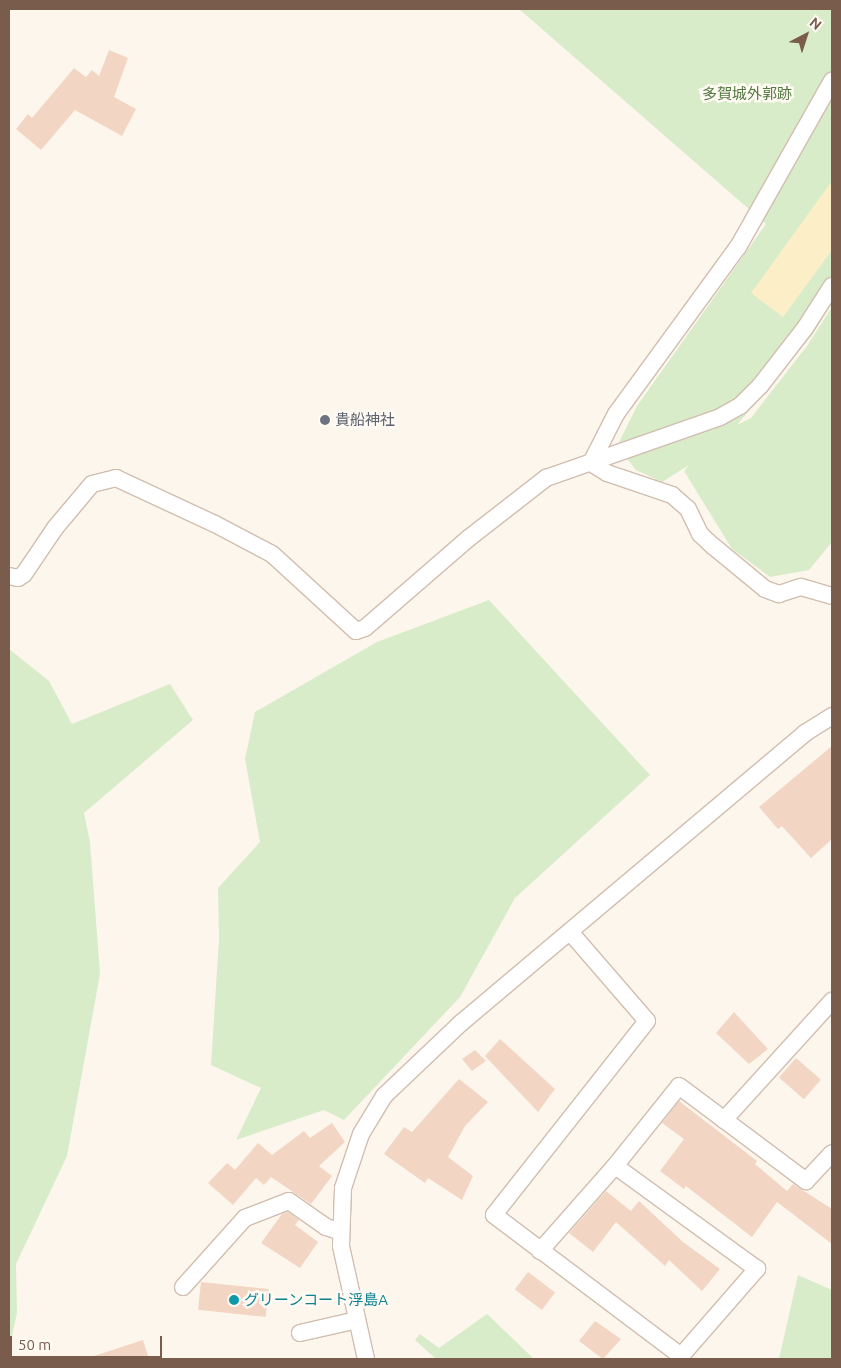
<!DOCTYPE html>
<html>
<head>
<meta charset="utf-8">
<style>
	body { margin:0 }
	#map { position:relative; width:841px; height:1368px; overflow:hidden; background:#fdf6ec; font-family:Ubuntu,"Noto Sans JP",sans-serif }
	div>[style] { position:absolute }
	.green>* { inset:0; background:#d8ecc9 }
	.sand>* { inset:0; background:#fcefc7 }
	.building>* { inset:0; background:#f3d5c3; transform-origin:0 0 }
	.roads { filter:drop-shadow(1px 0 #d1beb0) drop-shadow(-1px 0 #d1beb0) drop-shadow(0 1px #d1beb0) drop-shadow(0 -1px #d1beb0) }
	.minor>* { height:16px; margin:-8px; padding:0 8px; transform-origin:8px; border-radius:8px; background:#fff }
	.dots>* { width:14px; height:14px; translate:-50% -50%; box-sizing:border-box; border:2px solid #fffaf3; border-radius:50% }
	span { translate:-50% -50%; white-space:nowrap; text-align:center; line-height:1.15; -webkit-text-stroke:5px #fffaf3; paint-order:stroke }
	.park-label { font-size:15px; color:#537a41 }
	.worship-label { font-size:15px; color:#5b616d }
	.left { translate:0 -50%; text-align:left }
	.culture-label { font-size:15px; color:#0d838f }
	.frame { position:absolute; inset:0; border:10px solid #7a5c4d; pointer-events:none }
	.north { position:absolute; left:781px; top:10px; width:50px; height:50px; -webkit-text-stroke:4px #fffaf3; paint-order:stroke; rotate:40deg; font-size:14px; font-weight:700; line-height:20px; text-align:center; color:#7a5c4d }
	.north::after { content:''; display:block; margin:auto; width:18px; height:22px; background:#7a5c4d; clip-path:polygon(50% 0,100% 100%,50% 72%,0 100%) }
	.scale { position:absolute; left:10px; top:1336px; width:152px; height:22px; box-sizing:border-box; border:2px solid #7a5c4d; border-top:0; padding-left:6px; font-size:15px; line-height:18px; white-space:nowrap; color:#7a5c4d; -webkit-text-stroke:4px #fffaf3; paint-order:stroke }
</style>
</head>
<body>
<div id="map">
	<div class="green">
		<i style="clip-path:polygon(519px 9px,832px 9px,832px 303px,813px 334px,737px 425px,751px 418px,807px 346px,832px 307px,832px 542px,809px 570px,770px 577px,732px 549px,684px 471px,689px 465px,662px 482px,636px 470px,617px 446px,637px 406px,766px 224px)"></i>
		<i style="clip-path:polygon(489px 600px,650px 775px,515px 898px,460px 997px,344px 1120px,324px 1110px,236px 1140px,261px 1088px,211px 1065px,219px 939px,218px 888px,260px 842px,245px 759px,255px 712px,377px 642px)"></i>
		<i style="clip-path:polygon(9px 649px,49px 681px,72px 724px,170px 684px,193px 720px,84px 813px,90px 842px,100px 974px,67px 1156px,16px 1264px,17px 1313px,9px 1350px)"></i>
		<i style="clip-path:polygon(798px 1275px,832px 1290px,832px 1359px,779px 1359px)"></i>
		<i style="clip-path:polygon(487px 1314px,534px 1359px,436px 1359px,415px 1340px,420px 1334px,439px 1348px)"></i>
	</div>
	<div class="sand">
		<i style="clip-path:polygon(832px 181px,832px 250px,783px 317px,751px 293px)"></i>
	</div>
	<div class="building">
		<i style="clip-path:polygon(109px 50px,128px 58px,114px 97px,136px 109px,122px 136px,75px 110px,41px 150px,16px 129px,28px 114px,32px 118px,74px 68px,86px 77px,92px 70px,99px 76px)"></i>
		<i style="clip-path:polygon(832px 746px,832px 839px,811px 858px,782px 826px,778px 829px,759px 807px)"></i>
		<i style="clip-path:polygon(734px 1012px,768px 1049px,749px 1064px,716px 1033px)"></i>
		<i style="clip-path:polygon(500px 1039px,555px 1089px,538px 1112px,485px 1056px)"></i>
		<i style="clip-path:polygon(475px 1050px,486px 1061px,472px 1071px,462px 1059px)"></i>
		<i style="left:796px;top:1058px;width:33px;height:26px;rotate:41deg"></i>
		<i style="clip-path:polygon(459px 1079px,488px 1102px,465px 1126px,448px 1157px,473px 1176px,462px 1200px,428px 1178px,425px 1183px,384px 1154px,404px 1127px,412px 1132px)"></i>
		<i style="clip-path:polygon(679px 1101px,757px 1161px,755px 1164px,787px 1191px,793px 1184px,832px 1209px,832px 1244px,777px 1202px,752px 1237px,686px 1186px,684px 1189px,660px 1171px,684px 1139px,662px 1123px)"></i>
		<i style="clip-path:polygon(332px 1123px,345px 1142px,319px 1166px,332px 1176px,311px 1204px,271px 1177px,264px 1185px,256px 1178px,233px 1205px,208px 1183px,227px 1163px,235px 1170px,258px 1143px,272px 1155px,304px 1131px,310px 1138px)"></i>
		<i style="clip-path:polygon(606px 1191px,631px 1211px,639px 1201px,683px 1242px,720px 1269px,702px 1291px,669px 1260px,665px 1266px,616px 1222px,593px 1252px,569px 1233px)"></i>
		<i style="clip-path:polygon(288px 1212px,299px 1220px,295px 1225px,318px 1242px,300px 1268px,261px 1243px,282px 1214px)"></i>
		<i style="left:528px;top:1272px;width:34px;height:22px;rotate:37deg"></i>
		<i style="left:201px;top:1282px;width:68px;height:28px;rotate:6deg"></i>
		<i style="clip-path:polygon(595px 1321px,621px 1339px,603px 1359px,579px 1341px)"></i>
		<i style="clip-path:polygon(143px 1340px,149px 1359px,94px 1359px,94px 1356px)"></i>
	</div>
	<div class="roads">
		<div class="minor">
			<i style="left:591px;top:463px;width:55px;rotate:-63deg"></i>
			<i style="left:616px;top:414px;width:207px;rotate:-53.9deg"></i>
			<i style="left:738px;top:247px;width:191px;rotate:-60.5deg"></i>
			<i style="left:591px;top:463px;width:19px;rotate:32deg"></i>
			<i style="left:607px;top:473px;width:69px;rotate:18.7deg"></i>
			<i style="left:672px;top:495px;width:21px;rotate:41deg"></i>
			<i style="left:688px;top:509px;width:28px;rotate:64deg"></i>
			<i style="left:700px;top:534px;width:18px;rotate:43deg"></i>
			<i style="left:713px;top:546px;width:67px;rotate:39.6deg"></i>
			<i style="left:765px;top:589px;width:15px;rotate:20deg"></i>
			<i style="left:779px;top:594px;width:23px;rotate:-18deg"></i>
			<i style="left:801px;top:587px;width:32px;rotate:16deg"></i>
			<i style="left:9px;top:576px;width:9px;rotate:13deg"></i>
			<i style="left:18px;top:578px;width:7px;rotate:-34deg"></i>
			<i style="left:24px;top:574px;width:55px;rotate:-56deg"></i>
			<i style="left:55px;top:528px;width:57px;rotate:-49.9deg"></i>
			<i style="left:92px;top:484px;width:25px;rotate:-14deg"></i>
			<i style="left:116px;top:478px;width:109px;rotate:24.9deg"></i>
			<i style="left:215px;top:524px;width:64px;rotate:27.8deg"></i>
			<i style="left:272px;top:554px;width:114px;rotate:42.5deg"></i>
			<i style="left:356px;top:631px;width:9px;rotate:-18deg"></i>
			<i style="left:365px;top:628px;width:138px;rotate:-40.9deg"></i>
			<i style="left:469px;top:538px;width:98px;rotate:-37.9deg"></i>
			<i style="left:546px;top:478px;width:184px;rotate:-19.3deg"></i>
			<i style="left:720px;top:417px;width:23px;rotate:-29deg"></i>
			<i style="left:740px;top:406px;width:28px;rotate:-45deg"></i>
			<i style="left:760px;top:386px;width:73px;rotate:-52.2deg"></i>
			<i style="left:805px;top:328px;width:50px;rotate:-57.3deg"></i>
			<i style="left:571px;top:933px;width:116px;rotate:49.2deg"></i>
			<i style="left:647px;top:1021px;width:247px;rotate:128.3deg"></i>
			<i style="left:494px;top:1215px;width:234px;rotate:37deg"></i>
			<i style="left:681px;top:1356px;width:116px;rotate:-48.9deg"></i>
			<i style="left:757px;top:1269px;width:175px;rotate:-144deg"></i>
			<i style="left:724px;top:1120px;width:161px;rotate:-47.8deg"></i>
			<i style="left:540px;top:1251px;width:113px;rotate:-48.6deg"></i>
			<i style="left:615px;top:1166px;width:102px;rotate:-51.3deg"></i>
			<i style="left:679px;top:1086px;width:159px;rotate:36.8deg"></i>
			<i style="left:806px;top:1181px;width:38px;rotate:-47deg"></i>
			<i style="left:183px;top:1287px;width:93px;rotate:-48.1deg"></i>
			<i style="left:245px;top:1218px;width:47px;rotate:-21.1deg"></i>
			<i style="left:289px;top:1201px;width:45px;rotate:35.1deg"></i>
			<i style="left:326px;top:1227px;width:16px;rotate:18deg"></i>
			<i style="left:300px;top:1333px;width:58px;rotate:-12.8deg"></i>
			<i style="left:366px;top:1359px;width:116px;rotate:-102.5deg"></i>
			<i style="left:341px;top:1246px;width:58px;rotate:-88deg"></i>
			<i style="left:343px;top:1188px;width:57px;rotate:-71.6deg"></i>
			<i style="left:361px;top:1134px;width:44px;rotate:-58.8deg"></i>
			<i style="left:384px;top:1096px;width:106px;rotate:-43.5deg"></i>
			<i style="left:461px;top:1023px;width:450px;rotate:-40.1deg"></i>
			<i style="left:805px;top:733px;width:32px;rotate:-32deg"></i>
		</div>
	</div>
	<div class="dots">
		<i style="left:325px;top:420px;background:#6b7280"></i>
		<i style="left:234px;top:1300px;background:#0f9aa8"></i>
	</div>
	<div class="park-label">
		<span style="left:747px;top:94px">多賀城外郭跡</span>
	</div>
	<div class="worship-label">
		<span class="left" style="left:335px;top:420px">貴船神社</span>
	</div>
	<div class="culture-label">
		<span class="left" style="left:244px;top:1300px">グリーンコート浮島A</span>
	</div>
	<div class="frame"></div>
	<div class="north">N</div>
	<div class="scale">50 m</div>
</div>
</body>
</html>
